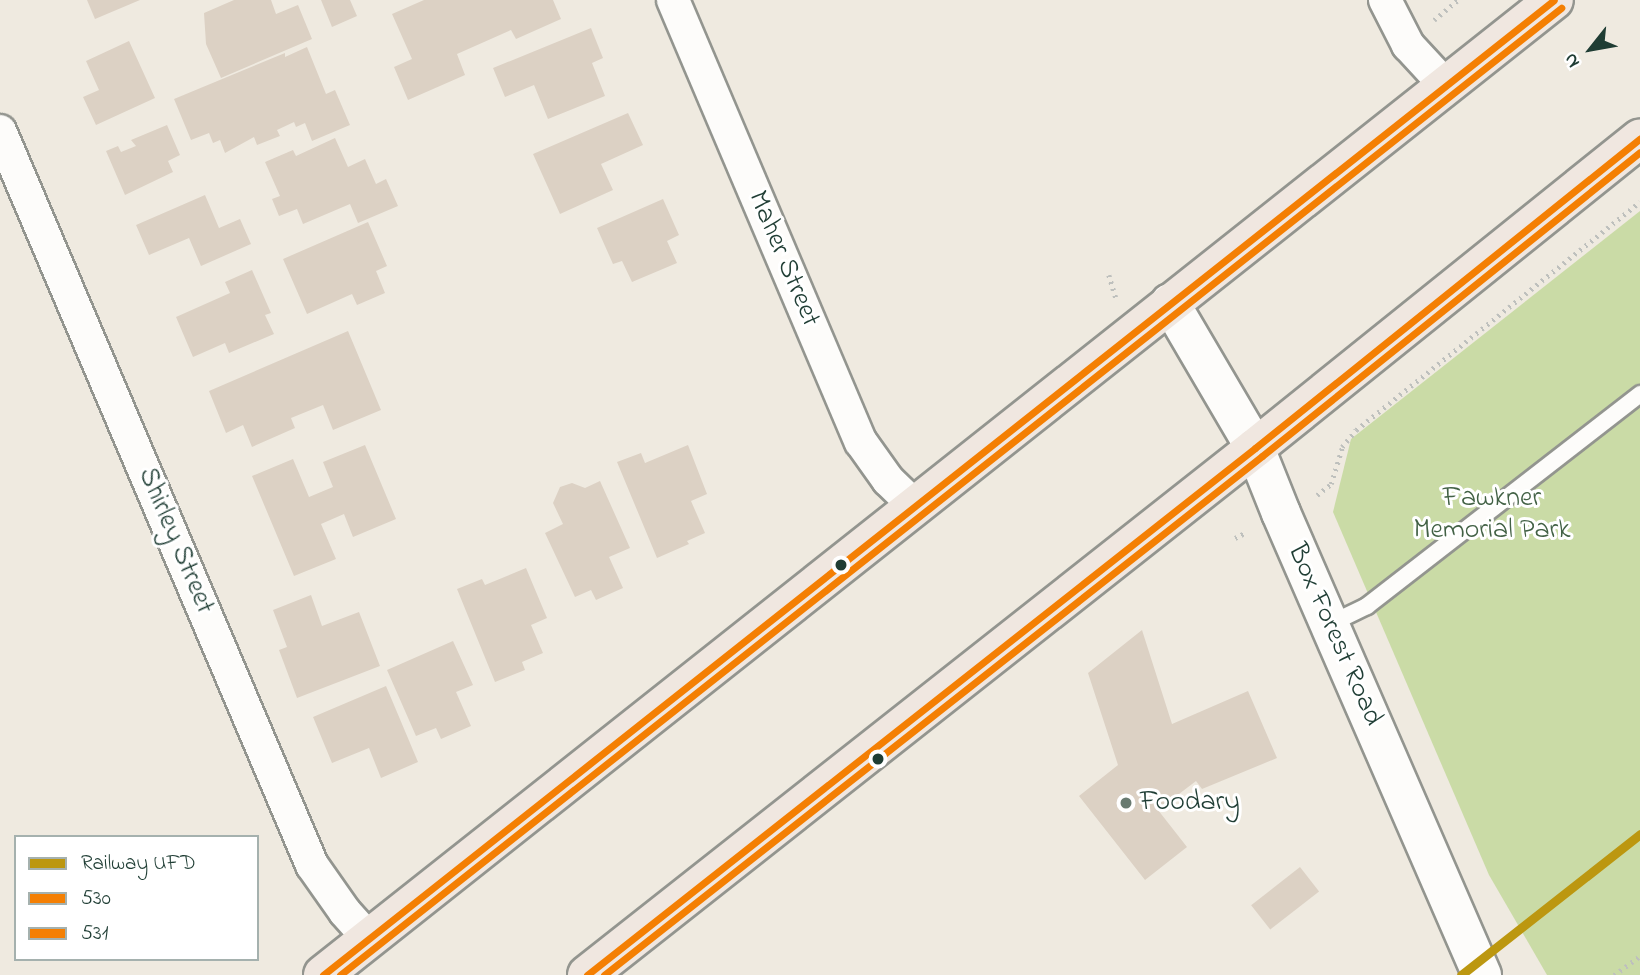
<!DOCTYPE html>
<html>
<head>
<meta charset="utf-8">
<style>
	body { margin:0 }
	#map { position:relative; width:1640px; height:975px; overflow:hidden; background:#efeae0; font-family:"Indie Flower",sans-serif }
	div>[style] { position:absolute }
	.green>* { inset:0; background:#cadba6 }
	.building>* { inset:0; background:#dcd1c4; transform-origin:0 0 }
	.path>* { height:4.5px; margin-top:-2.25px; transform-origin:0; background:repeating-linear-gradient(90deg,#bec0bd 0 2px,transparent 0 7px) }
	.roads { filter:drop-shadow(2px 0 #93958f) drop-shadow(-2px 0 #93958f) drop-shadow(0 2px #93958f) drop-shadow(0 -2px #93958f) }
	.service>* { height:16px; margin:-8px; padding:0 8px; transform-origin:8px; border-radius:8px; background:#fdfcfa }
	.minor>* { height:32px; margin:-16px; padding:0 16px; transform-origin:16px; border-radius:16px; background:#fdfcfa }
	.tertiary>* { height:38px; margin:-19px; padding:0 19px; transform-origin:19px; border-radius:19px; background:#fdfcfa }
	.trunk>* { height:38px; margin:-19px; padding:0 19px; transform-origin:19px; border-radius:19px; background:#f0e7e0 }
	.bus-1>* { height:7px; margin:-3.5px; padding:0 3.5px; transform-origin:3.5px; border-radius:3.5px; background:#f47f03 }
	.bus-2>* { height:7px; margin:-3.5px; padding:0 3.5px; transform-origin:3.5px; border-radius:3.5px; background:#f47f03 }
	.rail-1>* { height:9px; margin:-4.5px; padding:0 4.5px; transform-origin:4.5px; border-radius:4.5px; background:#bc9710 }
	.dots>* { width:19px; height:19px; translate:-50% -50%; box-sizing:border-box; border:4px solid #fff; border-radius:50% }
	span { translate:-50% -50%; white-space:nowrap; text-align:center; line-height:1.15; -webkit-text-stroke:6px #fff; paint-order:stroke }
	.street-label { font-size:28px; color:#1f3d34 }
	.park-label { font-size:28px; color:#426145 }
	.poi-label { font-size:28px; color:#1f3d34 }
	.left { translate:0 -50%; text-align:left }
	.legend { position:absolute; left:14px; top:835px; width:245px; height:126px; box-sizing:border-box; background:#fff; border:2px solid #a5b1ae; margin:0; padding:9px 12px; list-style:none; font-size:21px; color:#1f3d34 }
	.legend li { display:flex; align-items:center; gap:14px; height:35px }
	.legend b { width:35px; border:2px solid #a5b1ae }
	.north { position:absolute; left:1556px; top:14px; width:70px; height:70px; -webkit-text-stroke:5px #fff; paint-order:stroke; rotate:239deg; font-size:19px; font-weight:700; line-height:28px; text-align:center; color:#1f3d34 }
	.north::after { content:''; display:block; margin:auto; width:24px; height:32px; background:#1f3d34; clip-path:polygon(50% 0,100% 100%,50% 72%,0 100%) }
</style>
</head>
<body>
<div id="map">
	<div class="green">
		<i style="clip-path:polygon(1640px 211px,1640px 975px,1547px 975px,1489px 875px,1333px 512px,1351px 439px)"></i>
	</div>
	<div class="building">
		<i style="clip-path:polygon(87px 0,140px 0,95px 19px)"></i>
		<i style="clip-path:polygon(234px 0,271px 0,276px 14px,298px 5px,312px 39px,221px 78px,206px 44px,204px 13px)"></i>
		<i style="clip-path:polygon(321px 0,350px 0,357px 16px,332px 27px)"></i>
		<i style="clip-path:polygon(424px 0,553px 0,561px 19px,516px 39px,511px 30px,457px 54px,465px 75px,408px 100px,394px 67px,412px 59px,392px 14px)"></i>
		<i style="clip-path:polygon(591px 28px,603px 58px,592px 63px,605px 96px,548px 119px,534px 85px,505px 97px,493px 68px)"></i>
		<i style="clip-path:polygon(129px 41px,155px 98px,96px 125px,83px 97px,99px 90px,86px 61px)"></i>
		<i style="clip-path:polygon(307px 47px,326px 94px,335px 90px,350px 125px,312px 141px,305px 123px,296px 127px,294px 122px,277px 130px,280px 136px,257px 145px,254px 137px,225px 153px,220px 140px,213px 143px,209px 133px,191px 140px,174px 99px,285px 53px,285px 57px)"></i>
		<i style="clip-path:polygon(628px 113px,643px 145px,601px 164px,613px 190px,560px 214px,533px 154px)"></i>
		<i style="clip-path:polygon(167px 125px,180px 155px,168px 161px,173px 172px,125px 195px,106px 151px,118px 146px,121px 152px,136px 146px,131px 140px)"></i>
		<i style="clip-path:polygon(335px 138px,348px 167px,365px 159px,376px 184px,386px 179px,398px 206px,358px 223px,350px 204px,303px 224px,297px 209px,279px 216px,272px 199px,280px 196px,265px 162px,293px 150px,296px 156px)"></i>
		<i style="clip-path:polygon(205px 195px,219px 228px,240px 219px,251px 244px,201px 266px,189px 238px,149px 255px,136px 225px)"></i>
		<i style="clip-path:polygon(663px 199px,679px 235px,667px 241px,677px 263px,632px 282px,622px 261px,613px 264px,597px 228px)"></i>
		<i style="clip-path:polygon(368px 222px,387px 266px,376px 271px,385px 293px,357px 305px,352px 294px,307px 314px,283px 259px)"></i>
		<i style="clip-path:polygon(252px 270px,271px 313px,265px 315px,274px 334px,229px 353px,225px 343px,193px 357px,176px 317px,230px 293px,225px 282px)"></i>
		<i style="clip-path:polygon(348px 331px,381px 410px,333px 430px,323px 405px,291px 418px,295px 428px,252px 447px,243px 425px,226px 433px,209px 391px)"></i>
		<i style="clip-path:polygon(365px 445px,396px 519px,353px 537px,344px 514px,321px 524px,336px 559px,294px 576px,252px 476px,293px 459px,309px 497px,333px 487px,323px 462px)"></i>
		<i style="clip-path:polygon(688px 445px,707px 494px,691px 501px,705px 533px,687px 541px,689px 544px,657px 558px,617px 462px,641px 453px,645px 463px)"></i>
		<i style="clip-path:polygon(600px 481px,630px 548px,609px 557px,623px 588px,596px 600px,591px 590px,575px 597px,545px 533px,563px 524px,553px 503px,560px 487px,572px 483px,585px 488px)"></i>
		<i style="clip-path:polygon(526px 568px,547px 618px,531px 625px,543px 653px,522px 662px,525px 670px,495px 682px,457px 589px,482px 579px,485px 585px)"></i>
		<i style="clip-path:polygon(311px 595px,322px 626px,359px 612px,380px 666px,297px 698px,279px 650px,287px 647px,273px 610px)"></i>
		<i style="clip-path:polygon(1142px 630px,1172px 724px,1248px 691px,1277px 758px,1202px 789px,1196px 781px,1158px 810px,1187px 847px,1145px 880px,1079px 796px,1118px 765px,1088px 673px)"></i>
		<i style="clip-path:polygon(453px 641px,473px 685px,456px 692px,471px 726px,441px 739px,436px 728px,416px 736px,387px 670px)"></i>
		<i style="clip-path:polygon(386px 686px,418px 762px,381px 778px,369px 748px,332px 763px,313px 717px)"></i>
		<i style="left:1300px;top:867px;width:31px;height:62px;rotate:52deg"></i>
	</div>
	<div class="path">
		<i style="left:1434px;top:20px;width:31px;rotate:-40deg"></i>
		<i style="left:1109px;top:275px;width:24px;rotate:73deg"></i>
		<i style="left:1317px;top:495px;width:18px;rotate:-38deg"></i>
		<i style="left:1331px;top:484px;width:39px;rotate:-73deg"></i>
		<i style="left:1342px;top:447px;width:22px;rotate:-51deg"></i>
		<i style="left:1356px;top:430px;width:364px;rotate:-38.8deg"></i>
		<i style="left:1235px;top:538px;width:13px;rotate:-27deg"></i>
		<i style="left:1614px;top:975px;width:32px;rotate:-36deg"></i>
	</div>
	<div class="roads">
		<div class="service">
			<i style="left:1330px;top:624px;width:41px;rotate:-25.9deg"></i>
			<i style="left:1367px;top:606px;width:346px;rotate:-37.8deg"></i>
		</div>
		<div class="minor">
			<i style="left:673px;top:0;width:480px;rotate:67deg"></i>
			<i style="left:861px;top:442px;width:47px;rotate:54.6deg"></i>
			<i style="left:888px;top:480px;width:36px;rotate:44deg"></i>
			<i style="left:1385px;top:0;width:51px;rotate:62.9deg"></i>
			<i style="left:1408px;top:45px;width:56px;rotate:47.2deg"></i>
			<i style="left:0;top:131px;width:798px;rotate:66.97deg"></i>
			<i style="left:312px;top:865px;width:57px;rotate:54.9deg"></i>
			<i style="left:345px;top:912px;width:36px;rotate:48deg"></i>
		</div>
		<div class="tertiary">
			<i style="left:1170px;top:303px;width:168px;rotate:59.6deg"></i>
			<i style="left:1255px;top:448px;width:70px;rotate:68.2deg"></i>
			<i style="left:1281px;top:513px;width:504px;rotate:66.49deg"></i>
		</div>
		<div class="trunk">
			<i style="left:323px;top:975px;width:1570px;rotate:-38.38deg"></i>
			<i style="left:587px;top:975px;width:851px;rotate:-38.27deg"></i>
			<i style="left:1255px;top:448px;width:494px;rotate:-38.8deg"></i>
		</div>
	</div>
	<div class="bus-1">
		<i style="left:323px;top:975px;width:1570px;rotate:-38.38deg"></i>
		<i style="left:587px;top:975px;width:851px;rotate:-38.27deg"></i>
		<i style="left:1255px;top:448px;width:494px;rotate:-38.8deg"></i>
	</div>
	<div class="bus-2">
		<i style="left:340px;top:975px;width:1558px;rotate:-38.38deg"></i>
		<i style="left:604px;top:975px;width:838px;rotate:-38.26deg"></i>
		<i style="left:1262px;top:456px;width:485px;rotate:-38.8deg"></i>
	</div>
	<div class="rail-1">
		<i style="left:1461px;top:975px;width:228px;rotate:-38.2deg"></i>
	</div>
	<div class="dots">
		<i style="left:841px;top:565px;background:#1f3d34"></i>
		<i style="left:878px;top:759px;background:#1f3d34"></i>
		<i style="left:1126px;top:803px;background:#687a70"></i>
	</div>
	<div class="street-label">
		<span style="left:783px;top:259px;rotate:67deg">Maher Street</span>
		<span style="left:175px;top:541px;rotate:67deg">Shirley Street</span>
		<span style="left:1334px;top:635px;rotate:66deg">Box Forest Road</span>
	</div>
	<div class="park-label">
		<span style="left:1492px;top:515px">Fawkner<br>Memorial Park</span>
	</div>
	<div class="poi-label">
		<span class="left" style="left:1140px;top:803px">Foodary</span>
	</div>
	<ul class="legend">
	<li><b style="height:9px;background:#bc9710"></b>Railway UFD</li>
	<li><b style="height:9px;background:#f47f03"></b>530</li>
	<li><b style="height:9px;background:#f47f03"></b>531</li>
	</ul>
	<div class="north">N</div>
</div>
</body>
</html>
